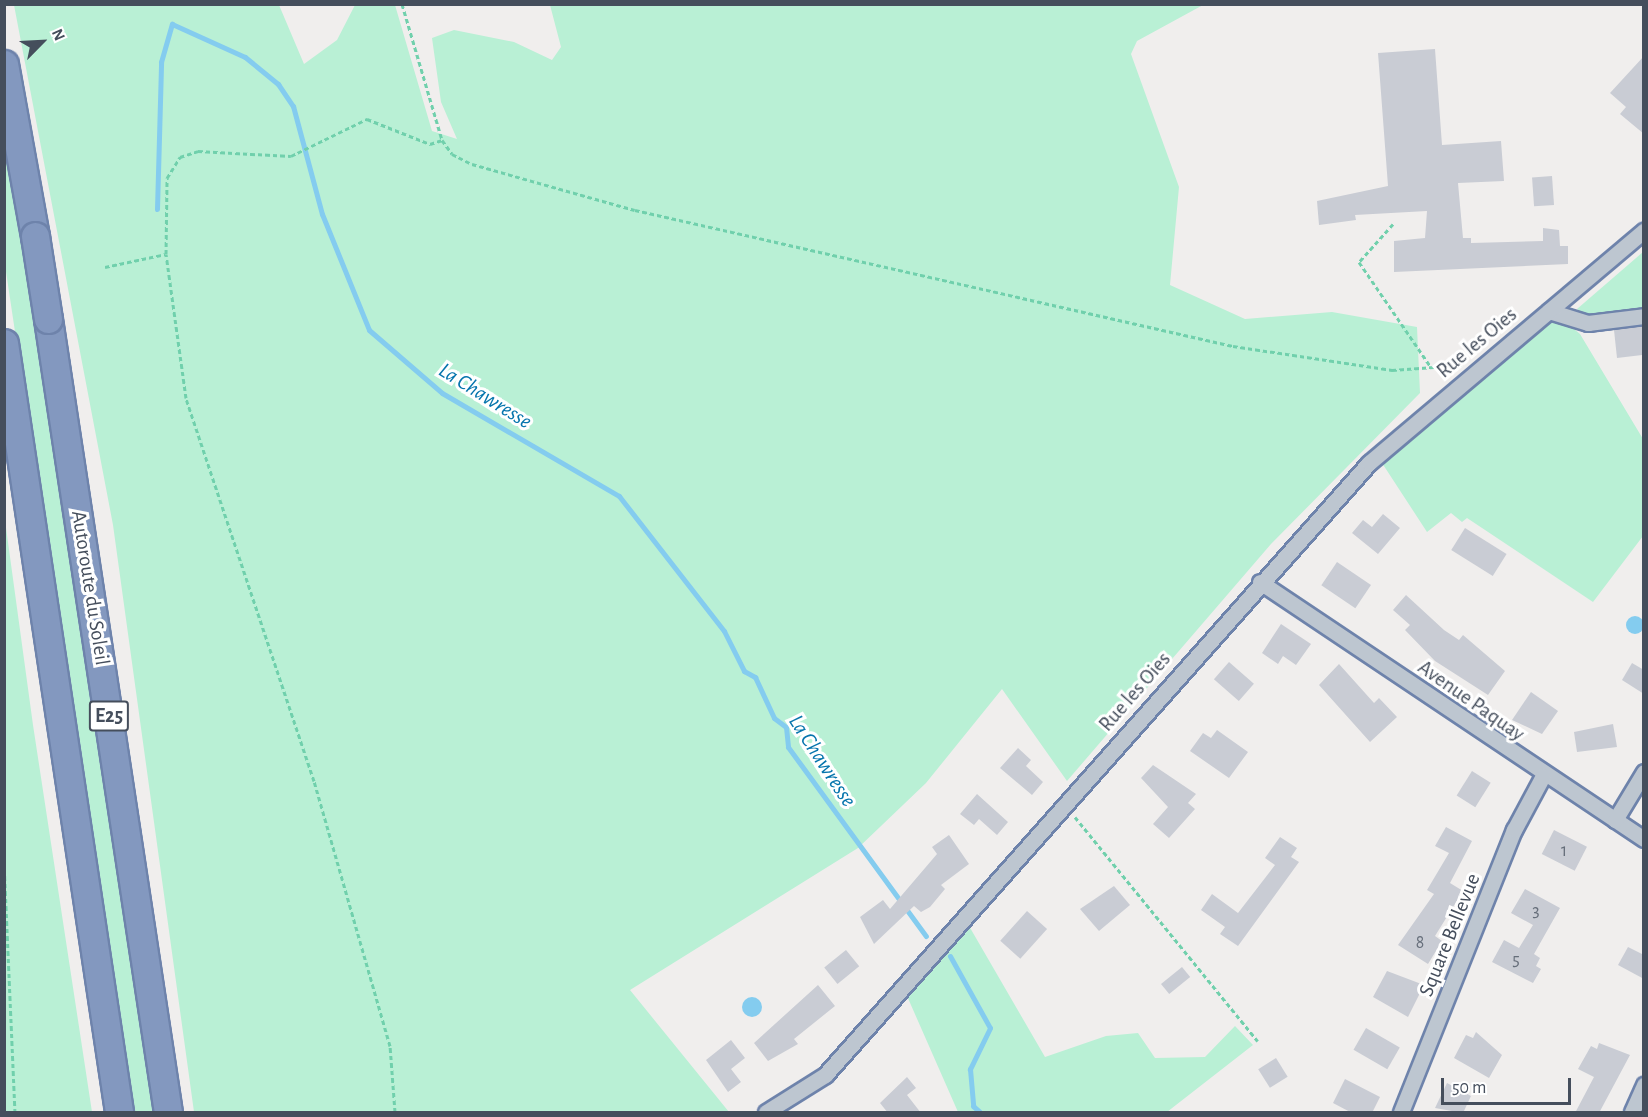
<!DOCTYPE html>
<html>
<head>
<meta charset="utf-8">
<style>
	body { margin:0 }
	#map { position:relative; width:1648px; height:1117px; overflow:hidden; background:#f0eeed; font-family:"Alegreya Sans",sans-serif }
	div>[style] { position:absolute }
	.green>* { inset:0; background:#b9f0d5 }
	.water>* { inset:0; background:#84ccef }
	.round { border-radius:50% }
	.stream>* { height:5px; margin:-2.5px; padding:0 2.5px; transform-origin:2.5px; border-radius:2.5px; background:#84ccef }
	.building>* { inset:0; background:#c9ccd4; transform-origin:0 0 }
	.path>* { height:3px; margin-top:-1.5px; transform-origin:0; background:repeating-linear-gradient(90deg,#70d0ac 0 4.5px,transparent 0 7.5px) }
	.roads { filter:drop-shadow(2px 0 #6e83ab) drop-shadow(-2px 0 #6e83ab) drop-shadow(0 2px #6e83ab) drop-shadow(0 -2px #6e83ab) }
	.minor>* { height:15px; margin:-7.5px; padding:0 7.5px; transform-origin:7.5px; border-radius:7.5px; background:#bdc6d0 }
	.motorway>* { height:27px; margin:-13.5px; padding:0 13.5px; transform-origin:13.5px; border-radius:13.5px; background:#8398bf }
	.bridges { filter:drop-shadow(2px 0 #6e83ab) drop-shadow(-2px 0 #6e83ab) drop-shadow(0 2px #6e83ab) drop-shadow(0 -2px #6e83ab) }
	.motorway-bridge>* { height:27px; margin:-13.5px; padding:0 13.5px; transform-origin:13.5px; border-radius:13.5px; background:#8398bf }
	span { translate:-50% -50%; white-space:nowrap; text-align:center; line-height:1.15; -webkit-text-stroke:6px #fff; paint-order:stroke }
	.number-label { font-size:18px; color:#666e7a }
	.number-label span { -webkit-text-stroke-width:0 }
	.shield-label span { padding:2px 4px; background:#fff; border:2px solid; border-radius:4px; -webkit-text-stroke-width:0 }
	.shield-label { font-size:20px; color:#454e5c; font-weight:700 }
	.street-label { font-size:21px; color:#454e5c }
	.water-label { font-size:22px; color:#0675ad; font-style:italic }
	.frame { position:absolute; inset:0; border:6px solid #454e5c; pointer-events:none }
	.north { position:absolute; left:12px; top:12px; width:60px; height:60px; -webkit-text-stroke:4px #fff; paint-order:stroke; rotate:66deg; font-size:16px; font-weight:700; line-height:24px; text-align:center; color:#454e5c }
	.north::after { content:''; display:block; margin:auto; width:21px; height:27px; background:#454e5c; clip-path:polygon(50% 0,100% 100%,50% 72%,0 100%) }
	.scale { position:absolute; left:1441px; top:1078px; width:130px; height:27px; box-sizing:border-box; border:3px solid #454e5c; border-top:0; padding-left:8px; font-size:18px; line-height:21px; white-space:nowrap; color:#454e5c; -webkit-text-stroke:4px #fff; paint-order:stroke }
</style>
</head>
<body>
<div id="map">
	<div class="green">
		<i style="clip-path:polygon(14px 5px,279px 5px,304px 64px,337px 40px,355px 5px,395px 5px,432px 131px,457px 139px,441px 102px,432px 38px,454px 30px,514px 42px,552px 60px,561px 47px,550px 5px,1203px 5px,1137px 41px,1131px 54px,1179px 187px,1170px 285px,1245px 319px,1332px 312px,1417px 327px,1420px 393px,1271px 544px,1067px 781px,1002px 689px,926px 783px,858px 848px,630px 990px,729px 1112px,194px 1112px,113px 525px)"></i>
		<i style="clip-path:polygon(4px 125px,158px 1112px,132px 1112px,5px 265px)"></i>
		<i style="clip-path:polygon(1643px 252px,1643px 310px,1584px 317px,1580px 313px,1577px 309px)"></i>
		<i style="clip-path:polygon(1557px 315px,1580px 334px,1643px 439px,1643px 536px,1593px 602px,1467px 518px,1462px 522px,1451px 513px,1427px 532px,1382px 463px)"></i>
		<i style="clip-path:polygon(4px 513px,33px 725px,92px 1112px,5px 1112px)"></i>
		<i style="clip-path:polygon(969px 926px,1045px 1057px,1106px 1036px,1138px 1033px,1155px 1058px,1205px 1057px,1235px 1026px,1253px 1045px,1167px 1112px,958px 1112px,907px 996px)"></i>
	</div>
	<div class="water">
		<i class="round" style="left:1626px;top:616px;width:18px;height:18px"></i>
		<i class="round" style="left:742px;top:997px;width:20px;height:20px"></i>
	</div>
	<div class="stream">
		<i style="left:157px;top:209px;width:147px;rotate:-88.4deg"></i>
		<i style="left:161px;top:62px;width:40px;rotate:-74deg"></i>
		<i style="left:172px;top:24px;width:80px;rotate:24.3deg"></i>
		<i style="left:245px;top:57px;width:43px;rotate:39.3deg"></i>
		<i style="left:278px;top:84px;width:27px;rotate:56deg"></i>
		<i style="left:293px;top:106px;width:112px;rotate:75deg"></i>
		<i style="left:322px;top:214px;width:125px;rotate:67.9deg"></i>
		<i style="left:369px;top:330px;width:96px;rotate:40.8deg"></i>
		<i style="left:442px;top:393px;width:205px;rotate:30.2deg"></i>
		<i style="left:619px;top:496px;width:171px;rotate:52.1deg"></i>
		<i style="left:724px;top:631px;width:45px;rotate:63.4deg"></i>
		<i style="left:744px;top:671px;width:13px;rotate:29deg"></i>
		<i style="left:755px;top:677px;width:45px;rotate:65.1deg"></i>
		<i style="left:774px;top:718px;width:15px;rotate:37deg"></i>
		<i style="left:786px;top:727px;width:20px;rotate:84deg"></i>
		<i style="left:788px;top:747px;width:234px;rotate:53.9deg"></i>
		<i style="left:950px;top:956px;width:82px;rotate:60.9deg"></i>
		<i style="left:990px;top:1028px;width:46px;rotate:116deg"></i>
		<i style="left:970px;top:1069px;width:37px;rotate:85deg"></i>
		<i style="left:973px;top:1106px;width:9px;rotate:41deg"></i>
	</div>
	<div class="building">
		<i style="clip-path:polygon(1435px 49px,1442px 145px,1501px 141px,1504px 181px,1458px 183px,1463px 238px,1471px 238px,1471px 243px,1543px 241px,1543px 228px,1559px 230px,1560px 246px,1568px 246px,1568px 264px,1394px 272px,1394px 241px,1425px 238px,1427px 211px,1355px 215px,1356px 220px,1319px 225px,1317px 201px,1388px 186px,1378px 53px)"></i>
		<i style="clip-path:polygon(1644px 56px,1644px 134px,1620px 114px,1626px 107px,1610px 93px)"></i>
		<i style="left:1552px;top:176px;width:29px;height:20px;rotate:86deg"></i>
		<i style="clip-path:polygon(1644px 326px,1642px 355px,1617px 358px,1614px 330px)"></i>
		<i style="clip-path:polygon(1383px 514px,1400px 528px,1378px 554px,1352px 533px,1363px 520px,1372px 527px)"></i>
		<i style="left:1465px;top:528px;width:49px;height:26px;rotate:32deg"></i>
		<i style="left:1337px;top:562px;width:41px;height:28px;rotate:34deg"></i>
		<i style="clip-path:polygon(1406px 595px,1444px 630px,1459px 640px,1463px 635px,1505px 671px,1488px 695px,1435px 661px,1405px 630px,1410px 625px,1393px 610px)"></i>
		<i style="clip-path:polygon(1281px 624px,1311px 644px,1296px 665px,1283px 656px,1278px 664px,1262px 653px)"></i>
		<i style="left:1229px;top:662px;width:33px;height:23px;rotate:41deg"></i>
		<i style="clip-path:polygon(1632px 663px,1644px 670px,1644px 694px,1622px 680px)"></i>
		<i style="clip-path:polygon(1339px 664px,1374px 703px,1379px 698px,1397px 717px,1370px 742px,1319px 685px)"></i>
		<i style="clip-path:polygon(1531px 692px,1558px 711px,1542px 734px,1512px 720px)"></i>
		<i style="clip-path:polygon(1613px 724px,1617px 747px,1577px 752px,1574px 732px)"></i>
		<i style="clip-path:polygon(1217px 730px,1248px 752px,1229px 778px,1190px 751px,1203px 733px,1211px 738px)"></i>
		<i style="clip-path:polygon(1018px 748px,1031px 760px,1026px 766px,1043px 782px,1032px 795px,1000px 768px)"></i>
		<i style="clip-path:polygon(1153px 765px,1196px 794px,1188px 803px,1195px 809px,1169px 838px,1153px 824px,1168px 807px,1141px 778px)"></i>
		<i style="left:1472px;top:771px;width:22px;height:29px;rotate:32deg"></i>
		<i style="clip-path:polygon(977px 794px,1008px 822px,997px 835px,979px 819px,974px 825px,960px 814px)"></i>
		<i style="clip-path:polygon(1446px 827px,1472px 841px,1450px 883px,1463px 891px,1435px 936px,1442px 941px,1428px 964px,1398px 945px,1434px 894px,1427px 890px,1449px 853px,1435px 846px)"></i>
		<i style="left:1554px;top:830px;width:37px;height:27px;rotate:27deg"></i>
		<i style="clip-path:polygon(949px 835px,969px 864px,941px 885px,945px 889px,930px 907px,921px 912px,914px 906px,874px 944px,860px 917px,883px 900px,890px 909px,937px 854px,932px 847px)"></i>
		<i style="clip-path:polygon(1280px 837px,1297px 848px,1291px 857px,1299px 862px,1238px 946px,1220px 934px,1225px 927px,1201px 910px,1212px 894px,1238px 913px,1275px 865px,1265px 858px)"></i>
		<i style="clip-path:polygon(1114px 886px,1130px 905px,1099px 931px,1080px 909px)"></i>
		<i style="clip-path:polygon(1525px 889px,1560px 908px,1534px 954px,1540px 958px,1536px 966px,1541px 969px,1533px 983px,1492px 962px,1504px 940px,1519px 948px,1533px 925px,1511px 913px)"></i>
		<i style="left:1027px;top:911px;width:27px;height:40px;rotate:42deg"></i>
		<i style="clip-path:polygon(1628px 947px,1644px 955px,1644px 979px,1618px 965px)"></i>
		<i style="left:846px;top:950px;width:21px;height:28px;rotate:51deg"></i>
		<i style="left:1182px;top:967px;width:13px;height:27px;rotate:51deg"></i>
		<i style="clip-path:polygon(1387px 971px,1424px 985px,1408px 1017px,1373px 997px)"></i>
		<i style="clip-path:polygon(818px 985px,835px 1006px,794px 1039px,798px 1044px,768px 1061px,754px 1043px)"></i>
		<i style="left:1366px;top:1028px;width:39px;height:25px;rotate:30deg"></i>
		<i style="clip-path:polygon(1476px 1032px,1502px 1055px,1489px 1078px,1454px 1058px,1466px 1035px,1473px 1038px)"></i>
		<i style="clip-path:polygon(731px 1040px,745px 1058px,731px 1069px,741px 1082px,728px 1092px,706px 1060px)"></i>
		<i style="clip-path:polygon(1599px 1043px,1630px 1055px,1599px 1113px,1575px 1113px,1594px 1077px,1578px 1069px,1591px 1046px,1597px 1049px)"></i>
		<i style="left:1276px;top:1058px;width:22px;height:21px;rotate:58deg"></i>
		<i style="clip-path:polygon(907px 1077px,916px 1088px,907px 1095px,921px 1113px,888px 1113px,880px 1103px)"></i>
		<i style="clip-path:polygon(1345px 1079px,1380px 1097px,1372px 1113px,1352px 1113px,1333px 1103px)"></i>
		<i style="clip-path:polygon(1447px 1083px,1471px 1096px,1463px 1113px,1435px 1108px)"></i>
	</div>
	<div class="path">
		<i style="left:402px;top:4px;width:142px;rotate:73.6deg"></i>
		<i style="left:442px;top:140px;width:17px;rotate:54deg"></i>
		<i style="left:452px;top:154px;width:22px;rotate:27deg"></i>
		<i style="left:472px;top:164px;width:169px;rotate:15.8deg"></i>
		<i style="left:635px;top:210px;width:613px;rotate:12.81deg"></i>
		<i style="left:1233px;top:346px;width:161px;rotate:8.6deg"></i>
		<i style="left:1392px;top:370px;width:70px;rotate:-4.1deg"></i>
		<i style="left:1393px;top:224px;width:51px;rotate:131.8deg"></i>
		<i style="left:1359px;top:262px;width:127px;rotate:55.6deg"></i>
		<i style="left:105px;top:267px;width:62px;rotate:-12deg"></i>
		<i style="left:1075px;top:817px;width:289px;rotate:50.8deg"></i>
		<i style="left:4px;top:861px;width:251px;rotate:87.5deg"></i>
		<i style="left:395px;top:1112px;width:66px;rotate:-94.3deg"></i>
		<i style="left:390px;top:1046px;width:276px;rotate:-106deg"></i>
		<i style="left:314px;top:781px;width:404px;rotate:-108.5deg"></i>
		<i style="left:186px;top:398px;width:145px;rotate:-97.9deg"></i>
		<i style="left:166px;top:254px;width:76px;rotate:-89.2deg"></i>
		<i style="left:167px;top:178px;width:25px;rotate:-58deg"></i>
		<i style="left:180px;top:157px;width:19px;rotate:-18deg"></i>
		<i style="left:198px;top:151px;width:93px;rotate:3.1deg"></i>
		<i style="left:291px;top:156px;width:85px;rotate:-26deg"></i>
		<i style="left:367px;top:119px;width:68px;rotate:21.6deg"></i>
		<i style="left:430px;top:144px;width:13px;rotate:-18deg"></i>
	</div>
	<div class="roads">
		<div class="minor">
			<i style="left:1549px;top:311px;width:41px;rotate:17.1deg"></i>
			<i style="left:1588px;top:323px;width:56px;rotate:-7.1deg"></i>
			<i style="left:1260px;top:582px;width:462px;rotate:33.8deg"></i>
			<i style="left:1615px;top:820px;width:56px;rotate:-58.9deg"></i>
			<i style="left:766px;top:1112px;width:70px;rotate:-32.1deg"></i>
			<i style="left:825px;top:1075px;width:819px;rotate:-48.37deg"></i>
			<i style="left:1369px;top:463px;width:360px;rotate:-40.2deg"></i>
			<i style="left:1401px;top:1112px;width:304px;rotate:-68.2deg"></i>
			<i style="left:1514px;top:830px;width:61px;rotate:-61.8deg"></i>
			<i style="left:1632px;top:1112px;width:30px;rotate:-66deg"></i>
		</div>
		<div class="motorway">
			<i style="left:4px;top:64px;width:175px;rotate:79.8deg"></i>
			<i style="left:48px;top:319px;width:802px;rotate:81.4deg"></i>
			<i style="left:4px;top:343px;width:778px;rotate:81.49deg"></i>
		</div>
	</div>
	<div class="bridges">
		<div class="motorway-bridge">
			<i style="left:35px;top:236px;width:84px;rotate:81.1deg"></i>
		</div>
	</div>
	<div class="number-label">
		<span style="left:1564px;top:851px">1</span>
		<span style="left:1536px;top:911px">3</span>
		<span style="left:1420px;top:943px">8</span>
		<span style="left:1516px;top:960px">5</span>
	</div>
	<div class="shield-label">
		<span style="left:109px;top:716px">E25</span>
	</div>
	<div class="street-label">
		<span style="left:1477px;top:343px;rotate:-40deg">Rue les Oies</span>
		<span style="left:90px;top:588px;rotate:81deg">Autoroute du Soleil</span>
		<span style="left:1135px;top:692px;rotate:-49deg">Rue les Oies</span>
		<span style="left:1471px;top:701px;rotate:35deg">Avenue Paquay</span>
		<span style="left:1450px;top:935px;rotate:-68deg">Square Bellevue</span>
	</div>
	<div class="water-label">
		<span style="left:485px;top:396px;rotate:32deg">La Chawresse</span>
		<span style="left:822px;top:761px;rotate:57deg">La Chawresse</span>
	</div>
	<div class="frame"></div>
	<div class="north">N</div>
	<div class="scale">50 m</div>
</div>
</body>
</html>
